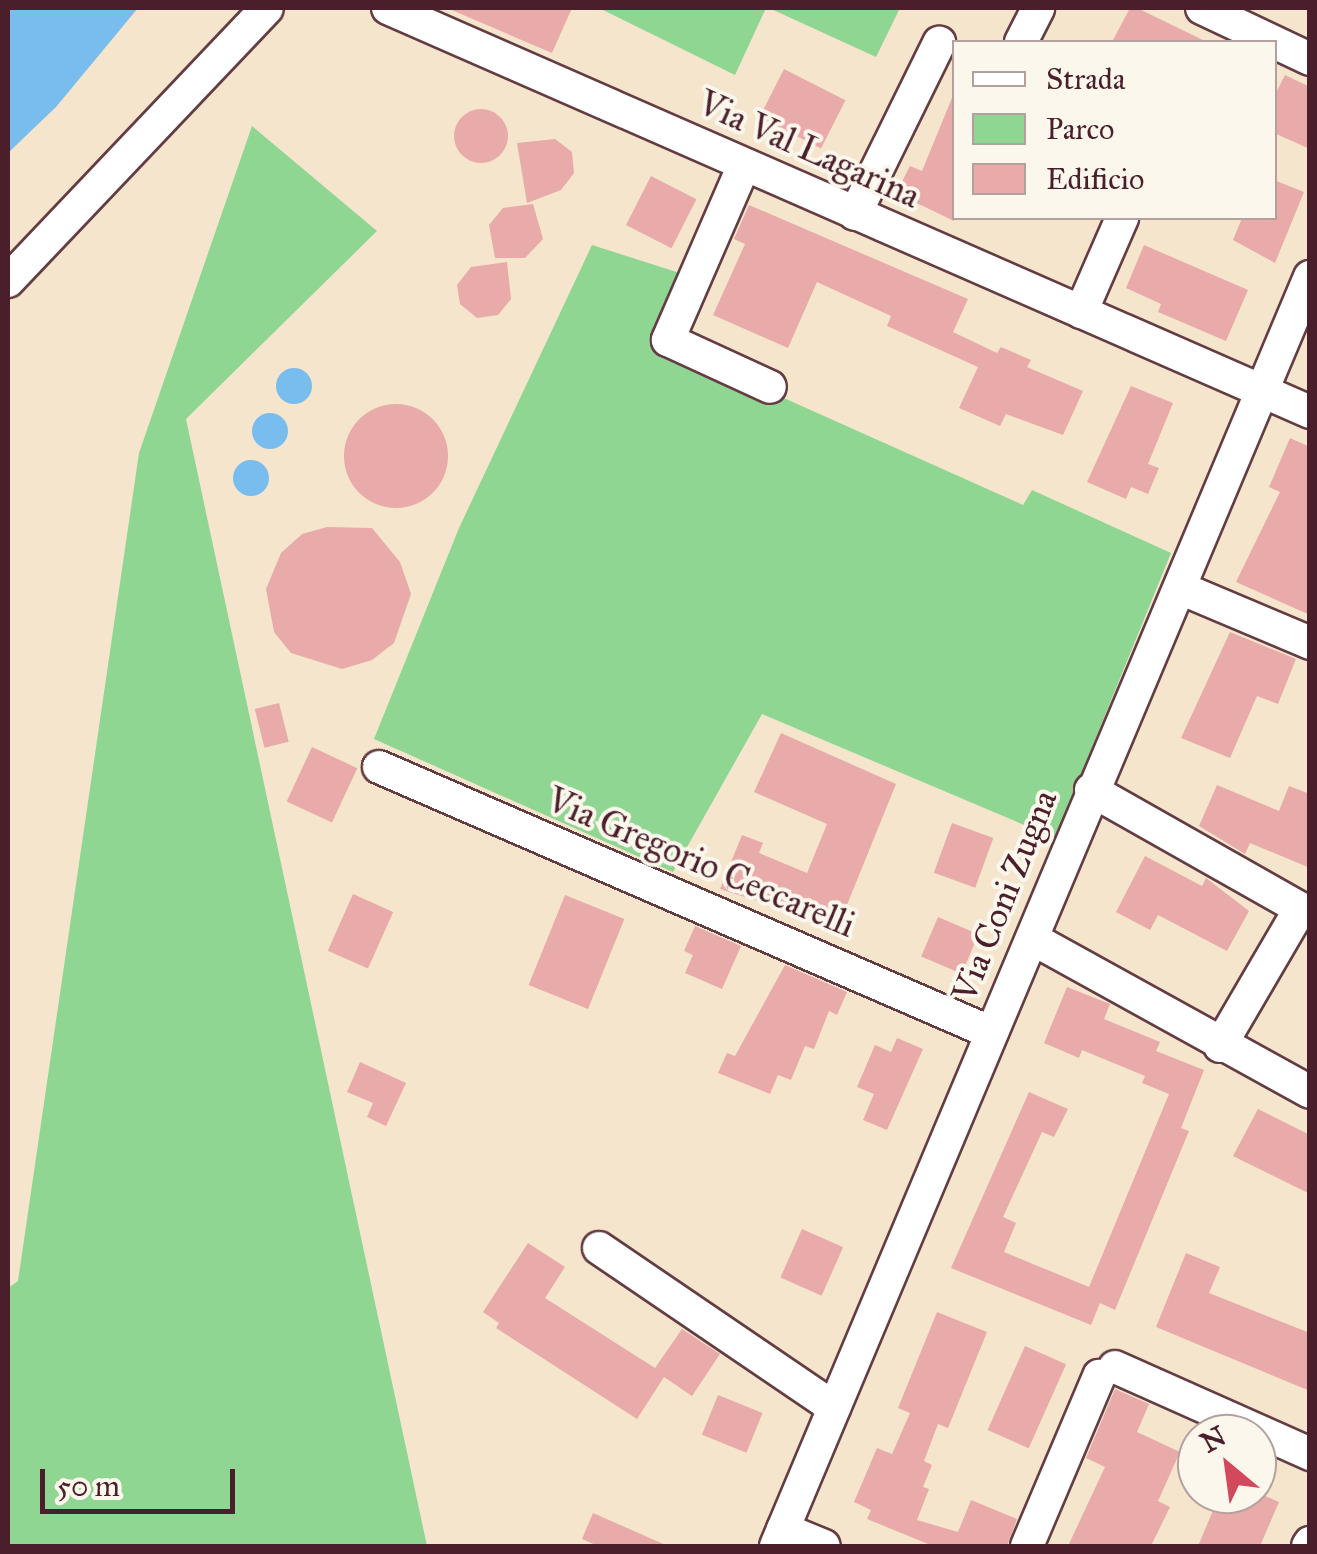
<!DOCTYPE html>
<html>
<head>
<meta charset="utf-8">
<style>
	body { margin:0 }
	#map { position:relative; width:1317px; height:1554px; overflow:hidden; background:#f5e5cd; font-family:"IM FELL Great Primer",serif }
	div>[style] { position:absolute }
	.green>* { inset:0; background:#8ed691 }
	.water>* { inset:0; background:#78bdee }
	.round { border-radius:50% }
	.building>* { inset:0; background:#e8aba9; transform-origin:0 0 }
	.roads { filter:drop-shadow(2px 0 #643d43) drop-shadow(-2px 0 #643d43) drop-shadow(0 2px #643d43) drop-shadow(0 -2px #643d43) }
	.minor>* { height:32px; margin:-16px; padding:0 16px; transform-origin:16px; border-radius:16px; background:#fff }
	span { translate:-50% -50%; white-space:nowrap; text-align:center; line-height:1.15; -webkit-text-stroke:8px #fbf7ec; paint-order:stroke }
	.street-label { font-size:35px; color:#4a1f2b }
	.frame { position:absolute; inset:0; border:10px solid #4a1f2b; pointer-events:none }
	.legend { position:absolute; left:952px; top:40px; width:325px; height:180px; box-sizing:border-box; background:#fbf7ec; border:2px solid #b4a19f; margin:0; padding:12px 18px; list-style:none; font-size:30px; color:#4a1f2b }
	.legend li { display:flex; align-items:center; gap:20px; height:50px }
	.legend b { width:50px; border:2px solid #b4a19f }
	.north { position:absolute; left:1177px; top:1414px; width:100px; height:100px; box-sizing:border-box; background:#fbf7ec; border:2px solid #b4a19f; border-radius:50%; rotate:331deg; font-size:28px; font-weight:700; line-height:40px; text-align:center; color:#4a1f2b }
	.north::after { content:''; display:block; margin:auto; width:35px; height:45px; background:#d1495b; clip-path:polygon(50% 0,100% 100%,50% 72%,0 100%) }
	.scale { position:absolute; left:40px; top:1469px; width:195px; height:45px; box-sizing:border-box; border:5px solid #4a1f2b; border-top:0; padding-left:12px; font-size:30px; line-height:35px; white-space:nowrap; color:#4a1f2b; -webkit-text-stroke:8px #fbf7ec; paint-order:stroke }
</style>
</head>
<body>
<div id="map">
	<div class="green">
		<i style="clip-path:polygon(599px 8px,766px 8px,735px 75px)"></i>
		<i style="clip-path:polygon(769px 8px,900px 8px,876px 57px)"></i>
		<i style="clip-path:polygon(252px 126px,377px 231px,186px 419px,427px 1546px,8px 1546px,8px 1288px,18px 1281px,139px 453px)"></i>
		<i style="clip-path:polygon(592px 245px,689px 276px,654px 340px,1023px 505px,1032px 490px,1171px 553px,1055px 838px,762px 714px,673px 872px,374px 739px,459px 528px)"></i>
	</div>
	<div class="water">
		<i style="clip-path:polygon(8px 8px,138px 8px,56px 107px,8px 153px)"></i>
		<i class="round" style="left:276px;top:368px;width:36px;height:36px"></i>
		<i class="round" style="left:252px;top:413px;width:36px;height:36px"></i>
		<i class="round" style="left:233px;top:460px;width:36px;height:36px"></i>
	</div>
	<div class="building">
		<i style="clip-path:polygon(447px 8px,572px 8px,552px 53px)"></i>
		<i style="clip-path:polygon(1130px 8px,1137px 8px,1207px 42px,1112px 42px)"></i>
		<i style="left:784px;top:69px;width:69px;height:54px;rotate:27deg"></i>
		<i style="clip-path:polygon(1285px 75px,1310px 87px,1310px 149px,1274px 133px,1274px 97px)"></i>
		<i style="clip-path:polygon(954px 93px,954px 221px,896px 193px,910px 166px,922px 171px)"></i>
		<i class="round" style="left:454px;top:109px;width:54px;height:54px"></i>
		<i style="clip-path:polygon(555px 139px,572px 152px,574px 173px,561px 190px,527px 203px,517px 143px)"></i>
		<i style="left:651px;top:176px;width:51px;height:55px;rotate:27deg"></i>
		<i style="clip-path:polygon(1274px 180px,1304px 192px,1275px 263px,1233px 240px,1242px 218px,1274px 218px)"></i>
		<i style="clip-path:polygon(533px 204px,543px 239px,525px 258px,495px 258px,489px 225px,503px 208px)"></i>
		<i style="clip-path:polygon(749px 205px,968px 299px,953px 332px,997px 353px,1001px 347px,1031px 360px,1027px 367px,1083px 391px,1063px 435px,1006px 414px,1000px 426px,959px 408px,978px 367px,887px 326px,891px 316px,817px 282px,788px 348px,713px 315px,745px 244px,734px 239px)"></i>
		<i style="clip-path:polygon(1144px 245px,1248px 290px,1226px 341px,1158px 312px,1161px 304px,1126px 288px)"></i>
		<i style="clip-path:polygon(507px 262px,511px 299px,498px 315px,477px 318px,460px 304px,457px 285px,471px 267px)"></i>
		<i style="clip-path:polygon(1131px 386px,1173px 403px,1148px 464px,1159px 468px,1148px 494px,1131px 487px,1126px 499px,1087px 482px)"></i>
		<i class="round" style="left:344px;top:404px;width:104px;height:104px"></i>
		<i style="clip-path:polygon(1290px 438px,1310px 447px,1310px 615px,1236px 582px,1280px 492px,1269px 487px)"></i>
		<i style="clip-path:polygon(327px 527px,372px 528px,400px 562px,411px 594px,394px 643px,372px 660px,342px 669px,291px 653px,274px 632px,266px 589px,281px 553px,302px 534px)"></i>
		<i style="clip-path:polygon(1230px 632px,1296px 659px,1278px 704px,1257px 696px,1230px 758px,1181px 738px)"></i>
		<i style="left:279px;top:703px;width:40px;height:25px;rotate:76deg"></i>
		<i style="clip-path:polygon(781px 733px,896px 784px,838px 927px,720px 889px,742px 835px,763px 843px,759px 853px,807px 873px,827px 824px,754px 792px)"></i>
		<i style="left:312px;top:747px;width:50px;height:60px;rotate:25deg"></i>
		<i style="clip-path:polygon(1217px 785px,1279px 811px,1289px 786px,1310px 794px,1310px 868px,1250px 843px,1245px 854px,1199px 826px)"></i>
		<i style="left:952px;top:823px;width:44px;height:53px;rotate:20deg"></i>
		<i style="clip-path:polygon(1145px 856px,1202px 886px,1206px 878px,1249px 911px,1227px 951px,1158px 915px,1150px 930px,1116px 912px)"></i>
		<i style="left:353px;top:894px;width:44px;height:62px;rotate:24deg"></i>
		<i style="left:565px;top:895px;width:64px;height:97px;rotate:22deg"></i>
		<i style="left:938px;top:917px;width:44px;height:43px;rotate:23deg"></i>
		<i style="clip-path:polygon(695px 926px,741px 946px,722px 989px,685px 973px,693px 955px,684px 951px)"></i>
		<i style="clip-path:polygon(785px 965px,847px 992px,837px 1015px,829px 1011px,814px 1049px,805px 1046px,791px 1080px,778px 1075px,770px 1094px,718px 1073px,727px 1053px,735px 1056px)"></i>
		<i style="clip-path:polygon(1067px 987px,1110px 1004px,1104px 1019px,1160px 1042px,1156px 1051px,1204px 1070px,1181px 1128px,1189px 1131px,1115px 1310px,1100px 1303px,1091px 1325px,951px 1268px,1029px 1092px,1068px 1109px,1054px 1137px,1042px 1132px,1003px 1217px,1016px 1223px,1004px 1252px,1089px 1287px,1169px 1094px,1142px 1083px,1145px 1076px,1082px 1050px,1079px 1058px,1044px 1043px)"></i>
		<i style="clip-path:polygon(897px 1038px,923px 1049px,887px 1130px,863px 1120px,874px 1094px,857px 1087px,875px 1045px,891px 1052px)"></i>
		<i style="clip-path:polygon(360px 1062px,406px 1083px,386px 1126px,367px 1117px,373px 1103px,347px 1092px)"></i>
		<i style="clip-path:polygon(1258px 1109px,1310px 1135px,1310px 1194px,1233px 1156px)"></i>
		<i style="left:802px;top:1229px;width:45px;height:53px;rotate:24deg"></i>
		<i style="clip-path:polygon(528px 1243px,565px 1267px,545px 1298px,655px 1368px,682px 1329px,720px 1354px,692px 1396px,664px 1377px,637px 1419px,496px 1328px,499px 1323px,483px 1312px)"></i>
		<i style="clip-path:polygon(1186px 1253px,1220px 1267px,1209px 1293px,1310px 1333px,1310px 1391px,1156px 1327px)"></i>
		<i style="clip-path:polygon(937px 1312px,987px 1332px,948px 1428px,938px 1424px,924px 1461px,932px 1465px,923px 1487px,929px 1489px,917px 1520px,958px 1532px,971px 1500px,1017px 1519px,1007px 1546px,933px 1546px,867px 1519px,871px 1510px,854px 1502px,877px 1448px,892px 1454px,910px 1413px,898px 1408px)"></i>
		<i style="left:1025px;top:1346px;width:45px;height:92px;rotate:24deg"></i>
		<i style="clip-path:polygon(1115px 1389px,1149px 1404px,1137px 1432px,1180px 1452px,1158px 1501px,1170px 1507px,1151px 1546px,1068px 1546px,1105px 1467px,1086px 1458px)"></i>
		<i style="left:718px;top:1395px;width:48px;height:43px;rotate:22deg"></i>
		<i style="clip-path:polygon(1220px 1494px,1261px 1494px,1279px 1502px,1260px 1546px,1198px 1546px)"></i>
		<i style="clip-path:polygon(593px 1513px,668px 1546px,598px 1546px,582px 1539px)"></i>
	</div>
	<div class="roads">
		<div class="minor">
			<i style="left:388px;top:8px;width:1007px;rotate:23.66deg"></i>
			<i style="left:1202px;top:8px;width:119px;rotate:25.3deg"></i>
			<i style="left:1021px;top:42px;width:38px;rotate:-63deg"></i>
			<i style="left:744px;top:165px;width:191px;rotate:113.5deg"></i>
			<i style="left:668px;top:340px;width:112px;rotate:24.7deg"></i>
			<i style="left:855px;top:214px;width:191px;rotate:-63.8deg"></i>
			<i style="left:8px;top:281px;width:376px;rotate:-46.5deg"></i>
			<i style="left:1081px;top:312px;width:103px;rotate:-66.4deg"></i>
			<i style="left:1180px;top:588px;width:141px;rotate:22.9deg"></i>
			<i style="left:379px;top:767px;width:668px;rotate:23.46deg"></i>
			<i style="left:1091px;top:790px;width:252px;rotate:29.5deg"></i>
			<i style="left:1033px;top:939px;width:316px;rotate:28.9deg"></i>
			<i style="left:1220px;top:1046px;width:159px;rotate:-59.7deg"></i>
			<i style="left:599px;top:1248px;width:284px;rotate:34.2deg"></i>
			<i style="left:1115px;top:1367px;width:214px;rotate:24deg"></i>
			<i style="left:783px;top:1529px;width:44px;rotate:22.5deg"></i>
			<i style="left:776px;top:1546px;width:1377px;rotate:-67.18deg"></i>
			<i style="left:1027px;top:1546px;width:185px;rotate:-67deg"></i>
			<i style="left:1308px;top:1546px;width:4px;rotate:-56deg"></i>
		</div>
	</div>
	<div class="street-label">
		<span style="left:809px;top:150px;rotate:24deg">Via Val Lagarina</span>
		<span style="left:701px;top:863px;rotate:23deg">Via Gregorio Ceccarelli</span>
		<span style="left:1005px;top:896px;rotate:-68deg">Via Coni Zugna</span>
	</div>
	<div class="frame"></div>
	<ul class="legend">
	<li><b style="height:12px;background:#fff"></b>Strada</li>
	<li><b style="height:28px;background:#8ed691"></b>Parco</li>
	<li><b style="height:28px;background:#e8aba9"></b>Edificio</li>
	</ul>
	<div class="north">N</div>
	<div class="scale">50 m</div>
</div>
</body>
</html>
